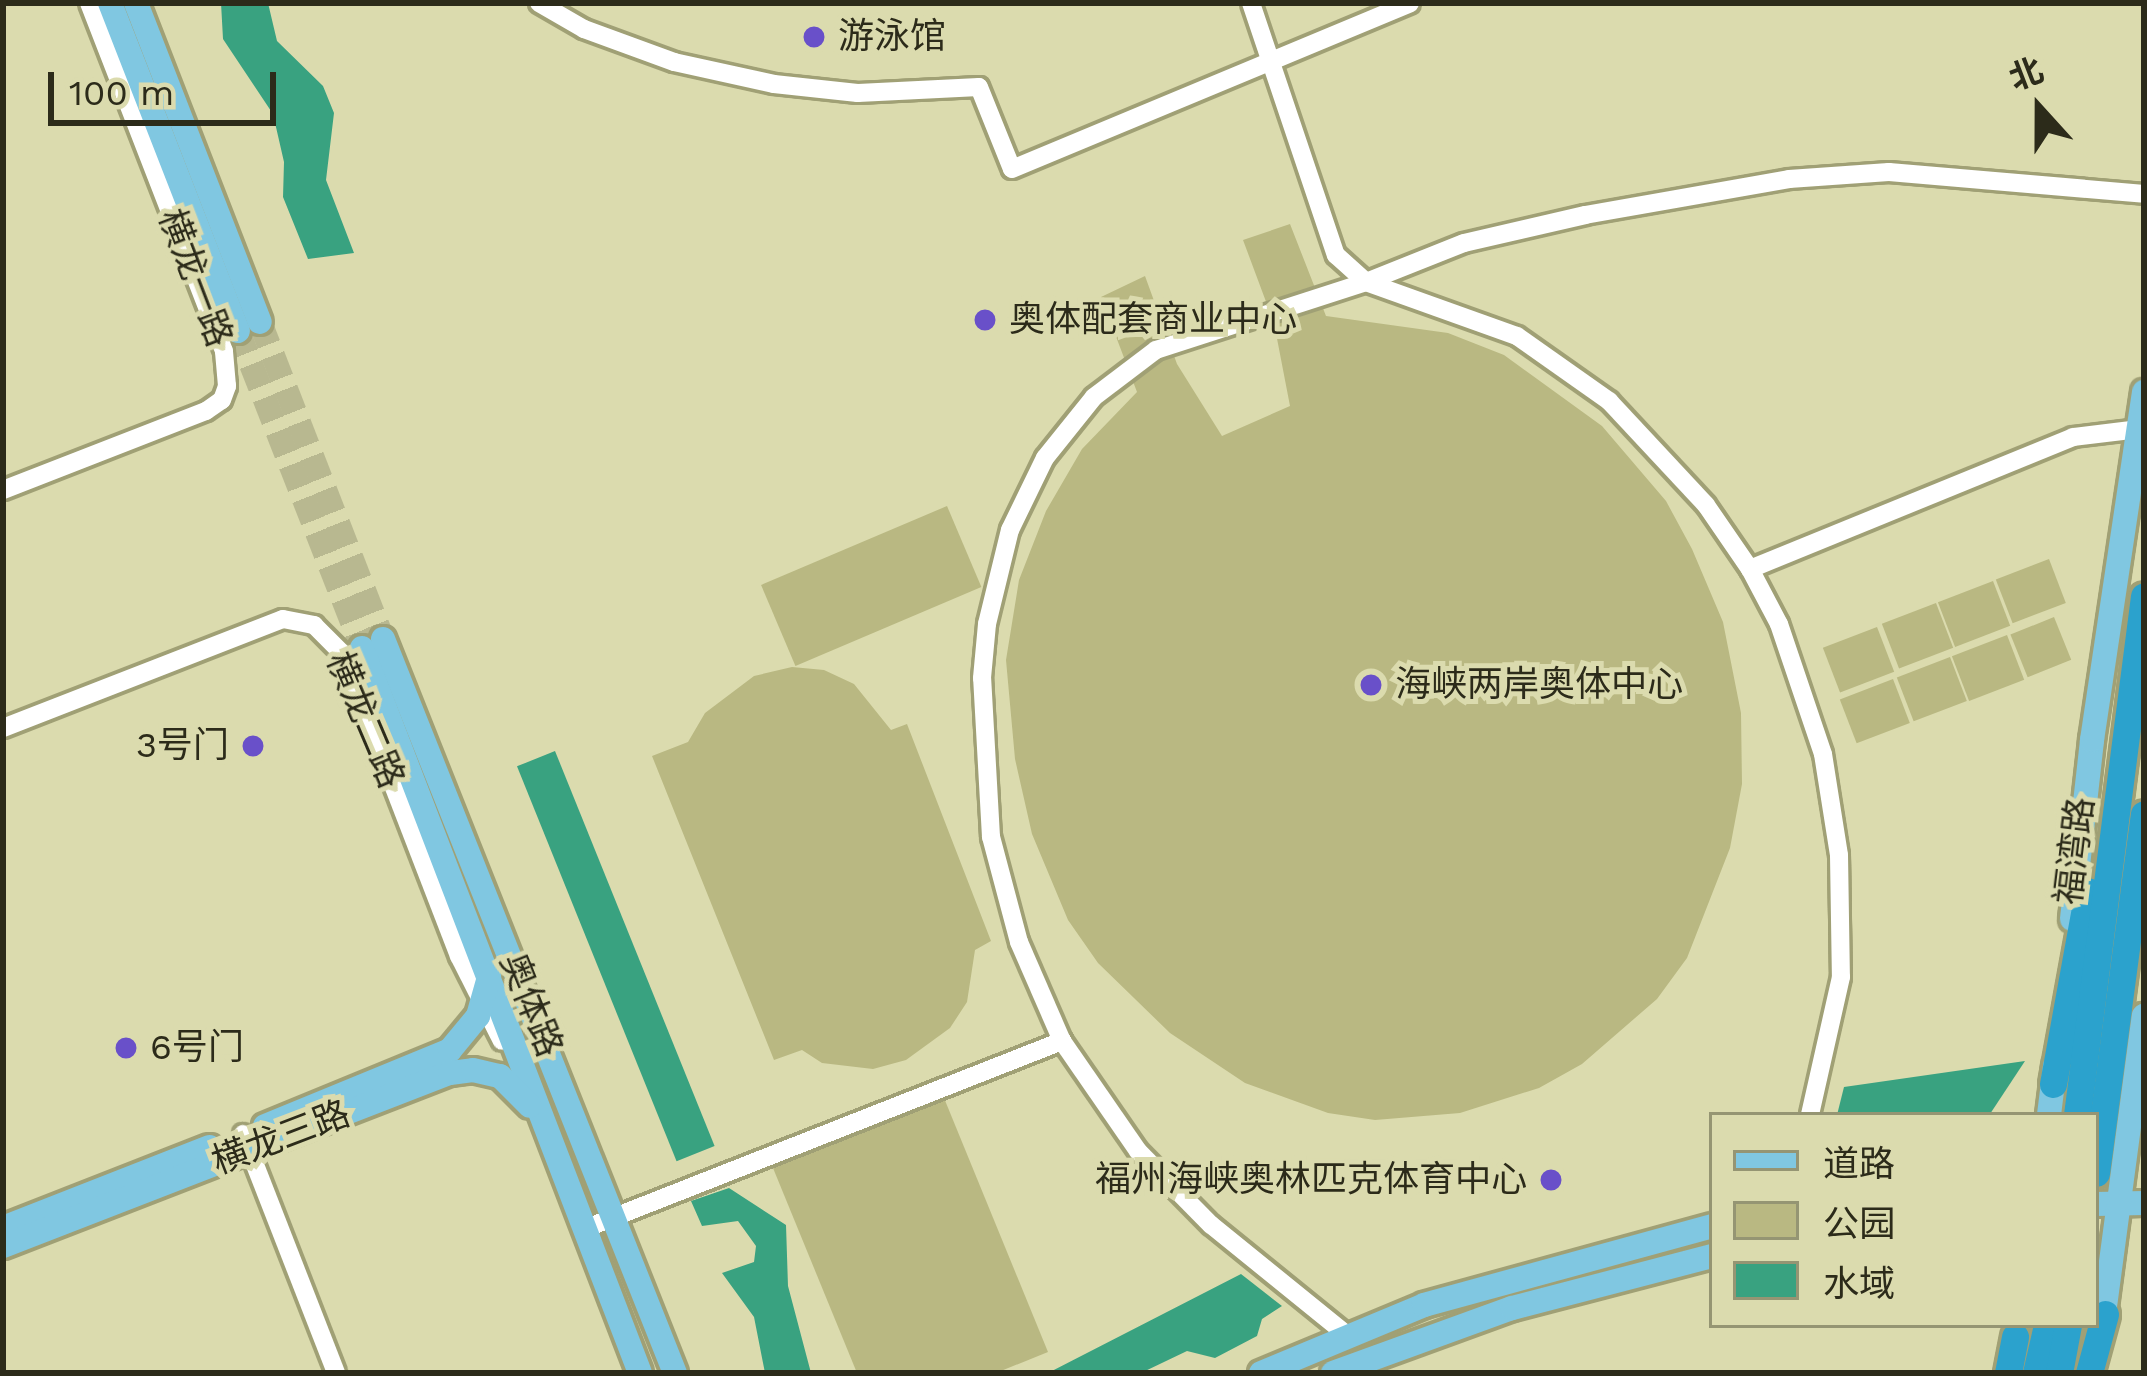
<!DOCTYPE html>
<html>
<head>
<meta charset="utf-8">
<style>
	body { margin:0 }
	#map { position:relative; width:2147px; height:1376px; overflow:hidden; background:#dbdbae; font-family:"Work Sans","Noto Sans SC",sans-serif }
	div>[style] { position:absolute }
	.green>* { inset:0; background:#b9b882; transform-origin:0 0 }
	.water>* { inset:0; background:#39a280; transform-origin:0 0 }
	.major-tunnel>* { height:24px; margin-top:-12px; transform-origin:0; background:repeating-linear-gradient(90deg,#b8b890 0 24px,transparent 0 36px) }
	.roads { filter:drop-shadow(3px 0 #a0a075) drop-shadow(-3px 0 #a0a075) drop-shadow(0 3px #a0a075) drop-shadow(0 -3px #a0a075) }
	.minor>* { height:18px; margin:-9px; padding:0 9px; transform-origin:9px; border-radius:9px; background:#fff }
	.major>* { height:24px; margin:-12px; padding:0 12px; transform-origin:12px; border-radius:12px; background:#80c7e1 }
	.highway>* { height:27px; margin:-13.5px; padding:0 13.5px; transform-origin:13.5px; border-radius:13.5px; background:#2ba2cd }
	.dots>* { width:33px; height:33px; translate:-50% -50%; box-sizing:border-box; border:6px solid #dbdbae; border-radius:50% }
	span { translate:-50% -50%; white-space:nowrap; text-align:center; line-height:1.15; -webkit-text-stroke:10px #dbdbae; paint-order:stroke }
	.poi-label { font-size:36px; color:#2c2b1a }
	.left { translate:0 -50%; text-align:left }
	.right { translate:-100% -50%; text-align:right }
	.street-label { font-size:36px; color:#2c2b1a }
	.frame { position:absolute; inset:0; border:6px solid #2c2b1a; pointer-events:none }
	.legend { position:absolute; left:1709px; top:1112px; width:390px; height:216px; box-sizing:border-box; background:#dbdbae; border:3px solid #959573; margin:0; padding:15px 21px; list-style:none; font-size:36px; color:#2c2b1a }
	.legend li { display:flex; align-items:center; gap:24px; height:60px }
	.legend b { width:60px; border:3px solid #959573 }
	.north { position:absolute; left:1979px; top:48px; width:120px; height:120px; -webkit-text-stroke:9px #dbdbae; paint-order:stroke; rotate:339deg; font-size:33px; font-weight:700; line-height:48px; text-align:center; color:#2c2b1a }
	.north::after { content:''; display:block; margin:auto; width:42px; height:54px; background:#2c2b1a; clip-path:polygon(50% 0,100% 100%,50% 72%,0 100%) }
	.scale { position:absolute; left:48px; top:72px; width:228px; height:54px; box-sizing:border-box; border:6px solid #2c2b1a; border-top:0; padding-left:15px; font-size:36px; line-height:42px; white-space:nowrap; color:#2c2b1a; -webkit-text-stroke:9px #dbdbae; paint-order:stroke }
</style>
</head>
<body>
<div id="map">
	<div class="green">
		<i style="clip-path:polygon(1290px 224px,1326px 316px,1448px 333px,1504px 355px,1602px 426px,1666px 501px,1692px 549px,1723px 622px,1741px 713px,1742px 784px,1730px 848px,1687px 958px,1657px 999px,1582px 1064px,1539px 1088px,1460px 1113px,1375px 1120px,1328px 1113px,1245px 1083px,1170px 1033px,1098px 963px,1068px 920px,1032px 834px,1015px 759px,1006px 660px,1019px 580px,1046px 511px,1082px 449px,1137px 392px,1101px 297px,1145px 276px,1177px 364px,1222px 436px,1290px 406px,1274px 323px,1243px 240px)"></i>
		<i style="left:947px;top:506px;width:88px;height:202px;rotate:67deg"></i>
		<i style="left:2049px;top:559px;width:47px;height:57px;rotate:69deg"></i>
		<i style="left:1993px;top:581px;width:48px;height:59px;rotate:69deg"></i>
		<i style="left:1936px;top:603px;width:48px;height:58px;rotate:69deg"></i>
		<i style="left:2054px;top:617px;width:46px;height:47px;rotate:68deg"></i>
		<i style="left:1877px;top:627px;width:48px;height:58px;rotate:69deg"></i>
		<i style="left:2007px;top:635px;width:48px;height:59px;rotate:69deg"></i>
		<i style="left:1950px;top:657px;width:47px;height:57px;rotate:69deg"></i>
		<i style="clip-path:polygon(792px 667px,824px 670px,854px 684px,891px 730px,907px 724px,991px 941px,975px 950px,967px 1002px,950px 1028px,906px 1060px,873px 1069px,822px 1063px,802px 1050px,774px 1060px,652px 756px,688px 742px,705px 713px,754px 676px)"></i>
		<i style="left:1893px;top:679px;width:47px;height:57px;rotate:69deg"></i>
		<i style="clip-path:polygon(944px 1098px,1048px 1352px,996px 1373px,857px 1373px,773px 1168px)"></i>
	</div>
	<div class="water">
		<i style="clip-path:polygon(221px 3px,268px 3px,277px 41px,323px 86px,334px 113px,326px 180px,354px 253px,308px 259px,283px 197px,284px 162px,273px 114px,223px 39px)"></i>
		<i style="left:555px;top:751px;width:426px;height:41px;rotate:68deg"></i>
		<i style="clip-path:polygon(2025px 1061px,1990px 1114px,1837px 1115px,1844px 1087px)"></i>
		<i style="clip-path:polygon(729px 1188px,786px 1225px,788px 1286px,811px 1373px,765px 1373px,754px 1317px,722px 1273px,754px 1262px,756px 1246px,738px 1221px,702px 1226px,691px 1201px)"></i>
		<i style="clip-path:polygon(1241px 1274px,1282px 1306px,1262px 1319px,1257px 1336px,1215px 1358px,1187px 1351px,1141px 1373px,1048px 1373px)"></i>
	</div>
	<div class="major-tunnel">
		<i style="left:260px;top:322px;width:340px;rotate:68.8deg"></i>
		<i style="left:238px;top:331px;width:340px;rotate:68.6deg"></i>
	</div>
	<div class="roads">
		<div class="minor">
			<i style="left:539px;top:3px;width:52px;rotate:30deg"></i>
			<i style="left:584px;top:29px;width:96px;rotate:20.1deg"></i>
			<i style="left:674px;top:62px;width:102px;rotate:12.4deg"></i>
			<i style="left:774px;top:84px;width:84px;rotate:6.1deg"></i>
			<i style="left:858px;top:93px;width:121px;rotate:-2.8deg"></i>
			<i style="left:979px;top:87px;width:88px;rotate:68.1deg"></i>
			<i style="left:1012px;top:169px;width:431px;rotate:-22.6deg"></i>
			<i style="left:1251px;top:3px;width:266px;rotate:71.4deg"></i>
			<i style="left:1336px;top:255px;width:40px;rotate:42deg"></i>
			<i style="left:1366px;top:282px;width:160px;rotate:19.7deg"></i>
			<i style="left:1517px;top:336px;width:113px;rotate:35.2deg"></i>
			<i style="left:1609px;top:401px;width:142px;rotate:47deg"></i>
			<i style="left:1706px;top:505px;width:78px;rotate:55.5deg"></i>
			<i style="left:1750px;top:569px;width:62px;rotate:62.2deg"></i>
			<i style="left:1779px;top:624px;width:137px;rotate:71.3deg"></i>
			<i style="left:1823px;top:754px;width:102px;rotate:81deg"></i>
			<i style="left:1839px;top:855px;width:122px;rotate:89.1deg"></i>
			<i style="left:1841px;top:977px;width:141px;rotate:102.7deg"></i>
			<i style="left:3px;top:490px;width:218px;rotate:-21.3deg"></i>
			<i style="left:206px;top:411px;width:19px;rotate:-35deg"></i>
			<i style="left:222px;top:400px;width:15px;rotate:-70deg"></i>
			<i style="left:227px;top:386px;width:35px;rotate:-95deg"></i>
			<i style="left:224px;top:351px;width:373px;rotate:-111.2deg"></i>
			<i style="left:1750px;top:569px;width:349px;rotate:-22.2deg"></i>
			<i style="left:2073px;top:437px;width:66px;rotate:-6.9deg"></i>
			<i style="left:3px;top:728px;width:300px;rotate:-21.3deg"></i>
			<i style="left:283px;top:619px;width:32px;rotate:11deg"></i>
			<i style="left:314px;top:625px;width:40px;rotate:45deg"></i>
			<i style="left:342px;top:653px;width:325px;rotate:68.9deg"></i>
			<i style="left:459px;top:956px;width:95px;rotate:63.2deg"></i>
			<i style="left:243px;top:1134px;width:256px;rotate:68.7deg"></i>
			<i style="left:584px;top:1229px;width:514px;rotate:-21.47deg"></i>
			<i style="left:1347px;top:1335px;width:175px;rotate:-141deg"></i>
			<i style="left:1211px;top:1225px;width:104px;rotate:-134.6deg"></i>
			<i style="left:1138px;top:1151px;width:134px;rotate:-124.6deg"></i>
			<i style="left:1062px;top:1041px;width:108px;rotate:-113.5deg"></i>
			<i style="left:1019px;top:942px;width:109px;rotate:-104.9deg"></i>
			<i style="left:991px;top:837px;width:159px;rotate:-93.2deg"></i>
			<i style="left:982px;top:678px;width:54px;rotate:-84.7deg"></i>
			<i style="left:987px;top:624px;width:97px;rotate:-76.3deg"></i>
			<i style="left:1010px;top:530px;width:80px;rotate:-64.1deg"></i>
			<i style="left:1045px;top:458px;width:78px;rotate:-51.2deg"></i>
			<i style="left:1094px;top:397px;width:78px;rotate:-37.2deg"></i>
			<i style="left:1156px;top:350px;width:221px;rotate:-17.9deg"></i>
			<i style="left:1366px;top:282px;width:105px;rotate:-21.7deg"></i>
			<i style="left:1464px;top:243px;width:124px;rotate:-13deg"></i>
			<i style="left:1585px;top:215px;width:207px;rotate:-10deg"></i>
			<i style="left:1789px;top:179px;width:100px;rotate:-4deg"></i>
			<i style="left:1889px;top:172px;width:256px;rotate:4.9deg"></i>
		</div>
		<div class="major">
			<i style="left:110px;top:3px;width:352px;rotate:68.7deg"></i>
			<i style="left:136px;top:3px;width:342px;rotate:68.8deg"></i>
			<i style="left:383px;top:639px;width:790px;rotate:68.31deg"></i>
			<i style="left:362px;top:648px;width:776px;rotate:69.02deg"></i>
			<i style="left:2072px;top:919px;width:180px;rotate:-83.6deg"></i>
			<i style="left:2092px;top:740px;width:352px;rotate:-81.5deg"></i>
			<i style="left:2049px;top:1115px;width:49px;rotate:-83deg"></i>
			<i style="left:265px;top:1126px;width:200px;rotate:-22.3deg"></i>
			<i style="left:450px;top:1050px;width:44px;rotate:-50.5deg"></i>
			<i style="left:478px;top:1016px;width:41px;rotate:-74.2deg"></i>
			<i style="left:2096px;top:1204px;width:48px;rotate:-1.2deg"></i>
			<i style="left:3px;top:1228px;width:222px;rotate:-21.4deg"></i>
			<i style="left:3px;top:1246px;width:479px;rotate:-21.2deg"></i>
			<i style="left:450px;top:1073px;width:23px;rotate:-7deg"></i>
			<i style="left:473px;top:1070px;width:28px;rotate:13deg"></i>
			<i style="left:500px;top:1076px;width:42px;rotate:45deg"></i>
			<i style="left:2102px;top:1329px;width:316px;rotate:-82.4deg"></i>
			<i style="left:1261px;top:1373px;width:177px;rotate:-22.6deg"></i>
			<i style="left:1424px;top:1305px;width:299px;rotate:-15.3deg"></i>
			<i style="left:1333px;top:1373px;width:190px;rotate:-20deg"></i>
			<i style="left:1512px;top:1308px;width:207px;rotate:-14.6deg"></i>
		</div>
		<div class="highway">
			<i style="left:2053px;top:1084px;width:196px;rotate:-79.7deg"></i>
			<i style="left:2077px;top:1115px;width:523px;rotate:-82.64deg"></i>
			<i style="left:2096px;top:1173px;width:362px;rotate:-82.4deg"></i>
			<i style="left:2008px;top:1373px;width:37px;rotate:-79deg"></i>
			<i style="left:2036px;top:1373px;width:49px;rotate:-77.1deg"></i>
			<i style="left:2059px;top:1373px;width:49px;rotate:-79.4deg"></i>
			<i style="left:2089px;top:1373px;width:61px;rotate:-74.8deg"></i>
		</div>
	</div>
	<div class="dots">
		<i style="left:814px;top:37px;background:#6950c9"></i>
		<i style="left:985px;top:320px;background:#6950c9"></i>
		<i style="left:1371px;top:685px;background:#6950c9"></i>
		<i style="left:253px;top:746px;background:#6950c9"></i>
		<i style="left:126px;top:1048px;background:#6950c9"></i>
		<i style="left:1551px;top:1180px;background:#6950c9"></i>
	</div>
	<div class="poi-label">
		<span class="left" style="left:838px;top:37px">游泳馆</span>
		<span class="left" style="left:1009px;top:320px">奥体配套商业中心</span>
		<span class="left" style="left:1395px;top:685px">海峡两岸奥体中心</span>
		<span class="right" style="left:229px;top:746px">3号门</span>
		<span class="left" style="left:150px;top:1048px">6号门</span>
		<span class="right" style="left:1527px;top:1180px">福州海峡奥林匹克体育中心</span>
	</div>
	<div class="street-label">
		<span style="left:195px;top:278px;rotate:69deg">横龙一路</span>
		<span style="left:365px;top:720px;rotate:67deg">横龙二路</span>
		<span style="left:2075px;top:851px;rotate:-83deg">福湾路</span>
		<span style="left:531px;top:1005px;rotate:68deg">奥体路</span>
		<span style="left:281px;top:1138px;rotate:-21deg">横龙三路</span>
	</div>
	<div class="frame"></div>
	<ul class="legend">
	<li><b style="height:15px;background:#80c7e1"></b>道路</li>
	<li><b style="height:33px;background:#b9b882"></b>公园</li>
	<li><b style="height:33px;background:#39a280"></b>水域</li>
	</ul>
	<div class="north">北</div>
	<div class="scale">100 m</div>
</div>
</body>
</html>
